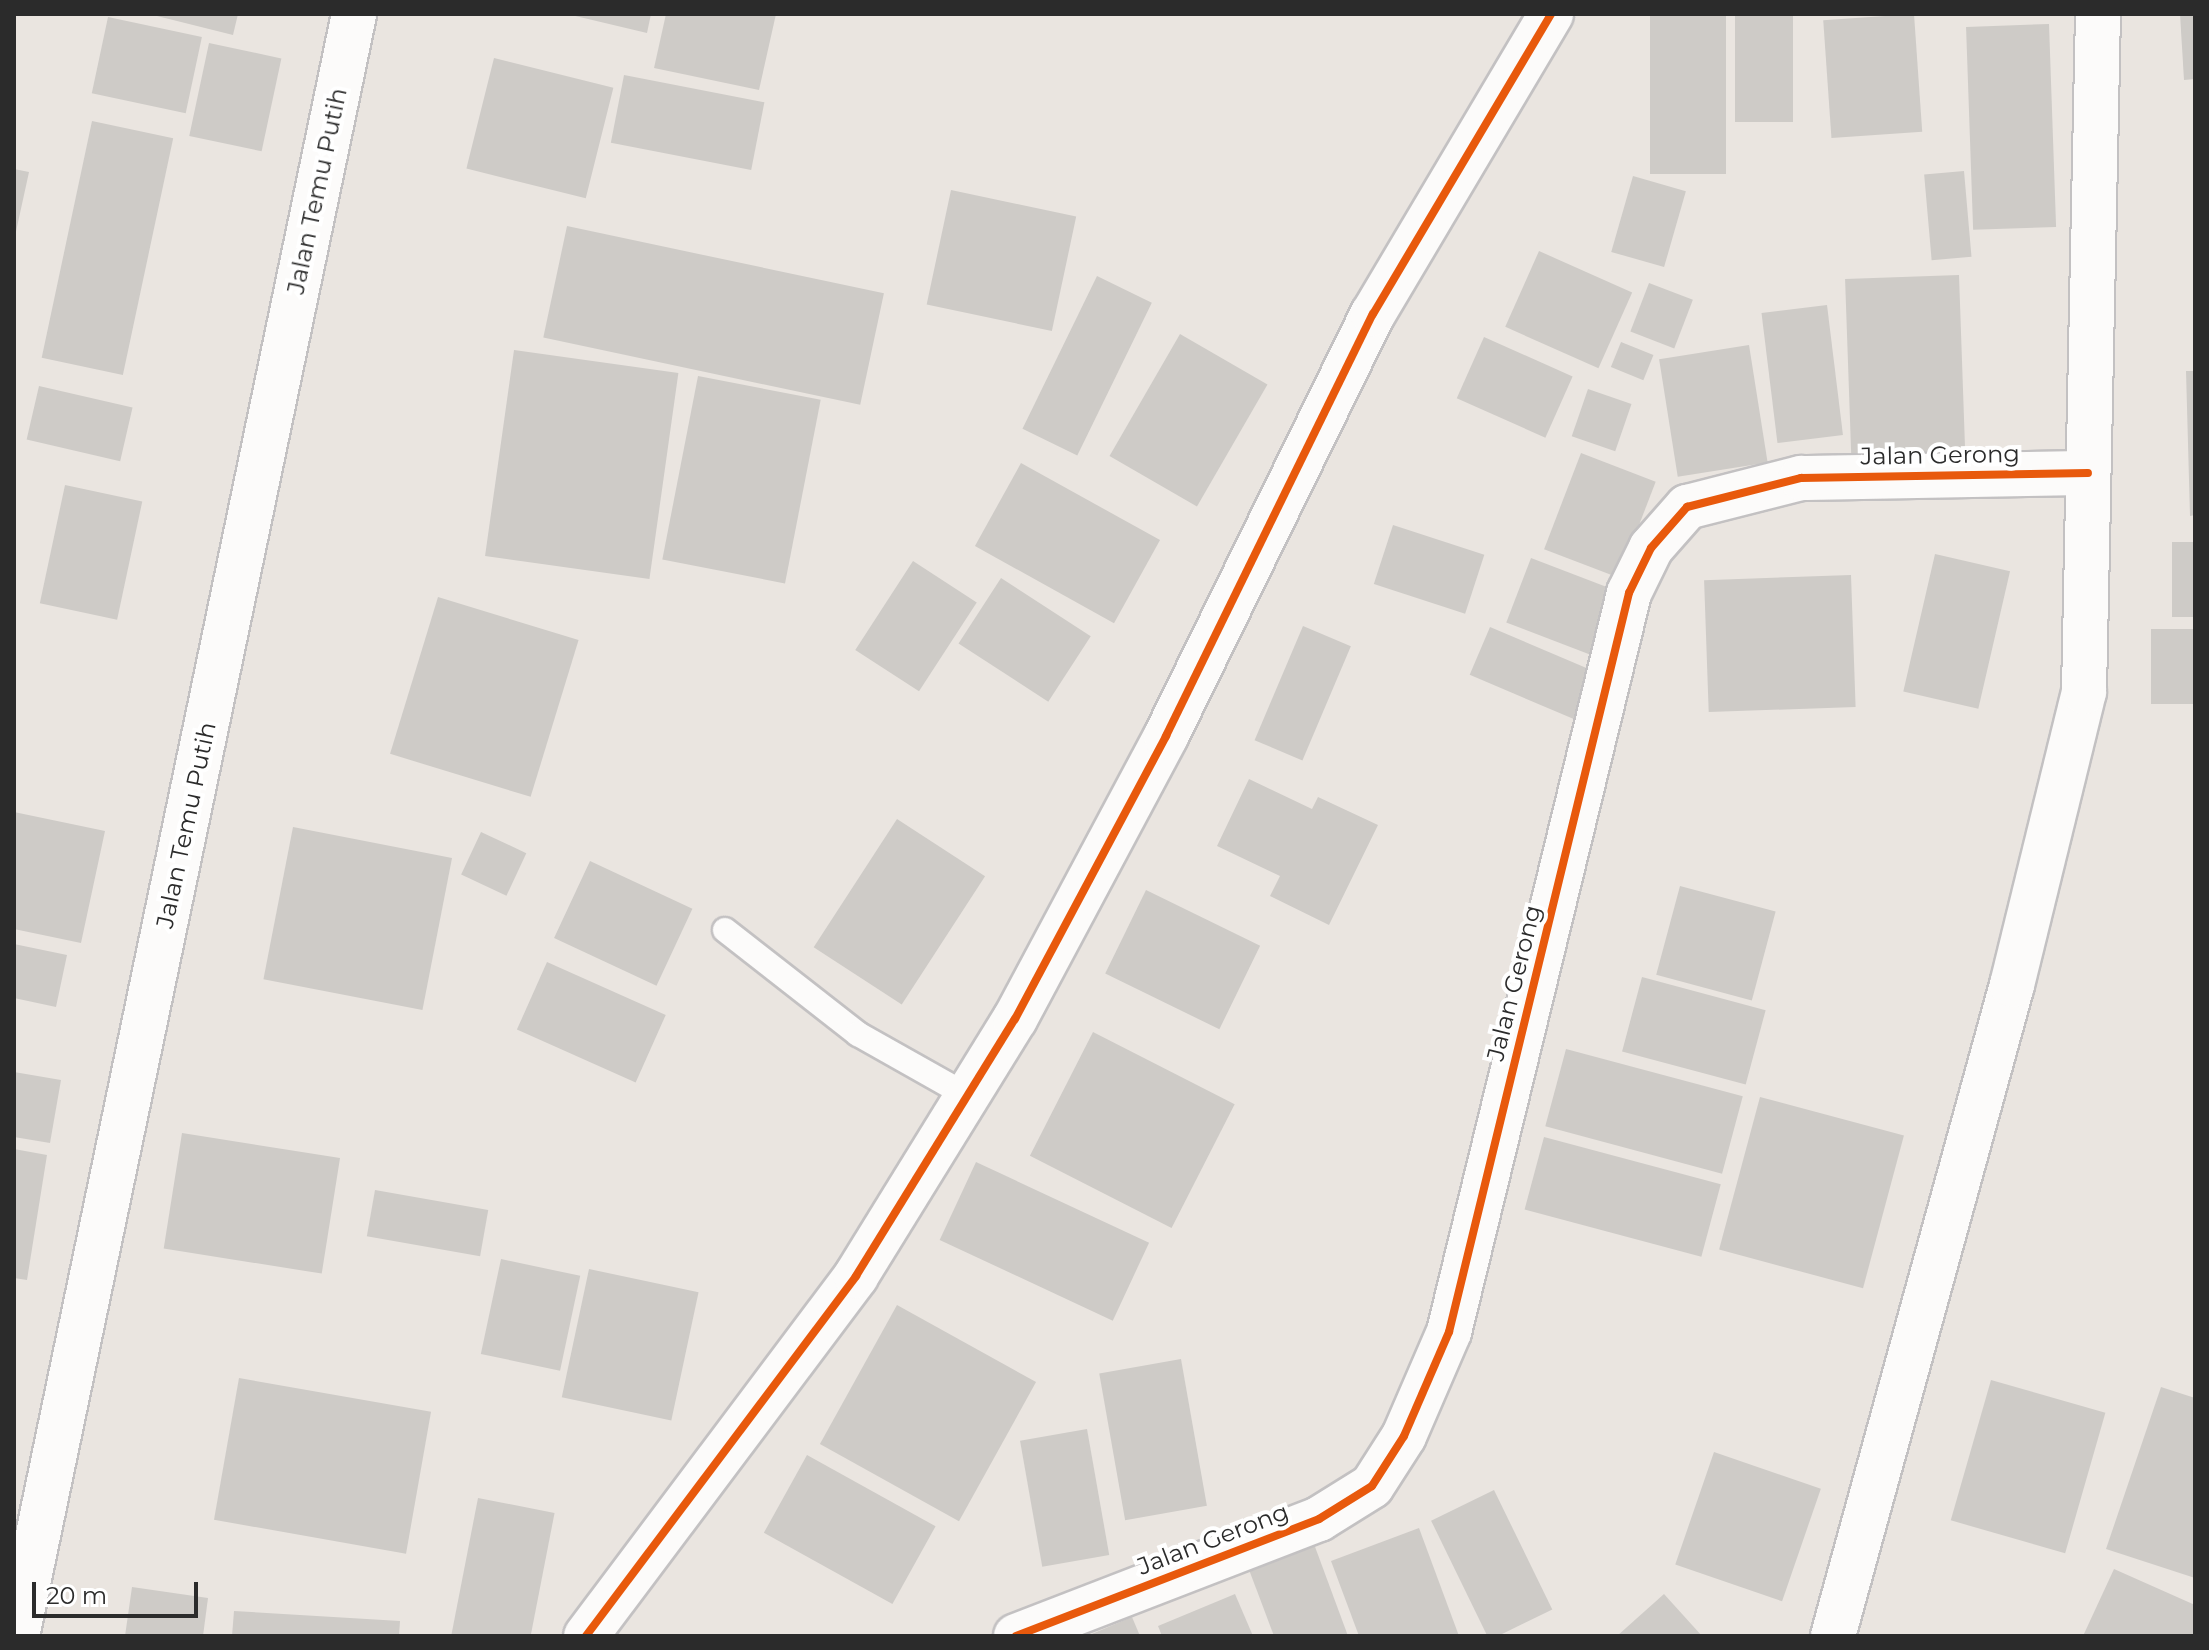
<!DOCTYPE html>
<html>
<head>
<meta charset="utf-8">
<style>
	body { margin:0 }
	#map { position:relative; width:2209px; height:1650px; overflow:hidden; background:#eae5e0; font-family:Montserrat,sans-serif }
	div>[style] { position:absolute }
	.building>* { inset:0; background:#cecbc7; transform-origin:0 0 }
	.roads { filter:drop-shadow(2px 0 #c3c1c2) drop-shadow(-2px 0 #c3c1c2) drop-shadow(0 2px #c3c1c2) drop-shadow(0 -2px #c3c1c2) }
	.service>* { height:24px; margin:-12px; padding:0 12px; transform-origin:12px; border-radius:12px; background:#fcfbfa }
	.minor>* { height:44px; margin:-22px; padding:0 22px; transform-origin:22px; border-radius:22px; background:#fcfbfa }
	.tertiary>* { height:44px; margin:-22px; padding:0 22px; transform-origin:22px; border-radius:22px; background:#fcfbfa }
	.cycleway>* { height:8px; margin:-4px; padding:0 4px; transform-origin:4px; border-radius:4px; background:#e8590c }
	span { translate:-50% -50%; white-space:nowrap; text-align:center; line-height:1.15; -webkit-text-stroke:8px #fff; paint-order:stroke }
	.street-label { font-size:24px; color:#2b2b2b }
	.frame { position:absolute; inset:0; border:16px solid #2b2b2b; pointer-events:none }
	.scale { position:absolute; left:32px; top:1582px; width:166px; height:36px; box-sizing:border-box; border:4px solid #2b2b2b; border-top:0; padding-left:10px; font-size:24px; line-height:28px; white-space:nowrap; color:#2b2b2b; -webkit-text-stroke:6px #fff; paint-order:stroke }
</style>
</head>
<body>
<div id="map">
	<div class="building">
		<i style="clip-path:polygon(149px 14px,238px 14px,233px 35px)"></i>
		<i style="clip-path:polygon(567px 14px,651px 14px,647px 33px)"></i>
		<i style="clip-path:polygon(666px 14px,776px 14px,759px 90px,654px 68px)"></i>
		<i style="left:1650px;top:14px;width:76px;height:160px"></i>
		<i style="left:1735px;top:14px;width:58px;height:108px"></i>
		<i style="left:1914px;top:14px;width:118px;height:91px;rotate:86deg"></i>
		<i style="clip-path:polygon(2180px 14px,2195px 14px,2195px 79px,2184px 80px)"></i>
		<i style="left:108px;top:17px;width:96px;height:78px;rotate:12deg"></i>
		<i style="left:2049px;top:24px;width:203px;height:83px;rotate:88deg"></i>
		<i style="left:209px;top:43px;width:74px;height:95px;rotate:12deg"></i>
		<i style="left:494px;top:58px;width:123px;height:114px;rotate:14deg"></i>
		<i style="left:624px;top:75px;width:143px;height:69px;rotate:11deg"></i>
		<i style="left:92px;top:121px;width:83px;height:242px;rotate:12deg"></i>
		<i style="clip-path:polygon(14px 169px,29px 172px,15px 236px,14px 236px)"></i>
		<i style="left:1964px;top:171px;width:86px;height:40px;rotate:85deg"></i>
		<i style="left:1633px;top:176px;width:55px;height:79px;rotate:16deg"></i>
		<i style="left:951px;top:190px;width:128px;height:117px;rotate:12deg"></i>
		<i style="left:567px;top:226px;width:324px;height:114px;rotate:12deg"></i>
		<i style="left:1539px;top:251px;width:102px;height:83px;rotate:24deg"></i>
		<i style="left:1959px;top:275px;width:177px;height:114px;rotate:88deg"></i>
		<i style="left:1097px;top:276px;width:61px;height:170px;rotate:26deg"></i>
		<i style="left:1649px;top:283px;width:47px;height:52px;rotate:21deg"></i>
		<i style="left:1827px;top:305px;width:131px;height:66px;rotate:83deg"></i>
		<i style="left:1180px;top:334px;width:101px;height:141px;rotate:30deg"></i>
		<i style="left:1484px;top:337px;width:97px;height:67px;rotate:24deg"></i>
		<i style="left:1621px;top:342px;width:35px;height:27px;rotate:22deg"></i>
		<i style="left:1749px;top:345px;width:119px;height:91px;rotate:81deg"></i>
		<i style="left:514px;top:350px;width:166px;height:208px;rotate:8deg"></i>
		<i style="clip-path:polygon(2186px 371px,2195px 371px,2195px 515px,2190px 516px)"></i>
		<i style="left:698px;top:376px;width:125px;height:187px;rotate:11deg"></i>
		<i style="left:39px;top:386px;width:96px;height:55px;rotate:13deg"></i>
		<i style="left:1588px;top:389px;width:46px;height:50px;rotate:19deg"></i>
		<i style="left:1581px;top:453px;width:80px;height:103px;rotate:21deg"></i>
		<i style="left:1021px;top:463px;width:159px;height:95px;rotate:29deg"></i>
		<i style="left:65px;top:485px;width:79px;height:121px;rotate:12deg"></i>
		<i style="left:1393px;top:525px;width:96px;height:62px;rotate:18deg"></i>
		<i style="left:2172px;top:542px;width:23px;height:75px"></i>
		<i style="left:1935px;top:554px;width:77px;height:141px;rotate:13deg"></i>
		<i style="left:1531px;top:558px;width:93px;height:69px;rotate:21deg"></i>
		<i style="left:913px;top:561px;width:76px;height:106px;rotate:33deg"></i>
		<i style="left:1851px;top:575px;width:132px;height:147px;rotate:88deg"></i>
		<i style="left:1001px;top:578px;width:107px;height:78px;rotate:33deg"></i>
		<i style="left:438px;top:597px;width:147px;height:164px;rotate:17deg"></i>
		<i style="left:1303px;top:626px;width:52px;height:124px;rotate:23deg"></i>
		<i style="left:1490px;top:627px;width:115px;height:52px;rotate:23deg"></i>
		<i style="left:2151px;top:629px;width:44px;height:75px"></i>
		<i style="clip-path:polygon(1249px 779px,1312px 809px,1318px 797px,1378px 825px,1329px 925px,1270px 896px,1280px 876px,1217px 846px)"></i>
		<i style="clip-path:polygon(14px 812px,105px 831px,81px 943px,14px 929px)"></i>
		<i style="left:897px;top:819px;width:105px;height:153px;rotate:33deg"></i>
		<i style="left:293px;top:827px;width:162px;height:155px;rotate:11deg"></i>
		<i style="left:481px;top:832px;width:50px;height:47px;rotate:25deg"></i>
		<i style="left:590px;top:861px;width:113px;height:85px;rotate:25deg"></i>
		<i style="left:1680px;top:886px;width:99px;height:92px;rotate:15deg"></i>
		<i style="left:1146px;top:890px;width:127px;height:93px;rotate:26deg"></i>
		<i style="clip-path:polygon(14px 944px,67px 955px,56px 1007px,14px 998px)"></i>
		<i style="left:547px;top:962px;width:130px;height:74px;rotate:24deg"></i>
		<i style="left:1642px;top:977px;width:128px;height:77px;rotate:15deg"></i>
		<i style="left:1093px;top:1032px;width:159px;height:139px;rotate:27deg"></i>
		<i style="left:1566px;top:1049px;width:183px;height:80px;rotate:15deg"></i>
		<i style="clip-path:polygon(14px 1072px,61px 1080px,50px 1143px,14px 1137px)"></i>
		<i style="left:1760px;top:1097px;width:149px;height:158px;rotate:15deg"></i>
		<i style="left:182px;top:1133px;width:160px;height:117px;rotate:9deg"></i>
		<i style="left:1544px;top:1137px;width:183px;height:75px;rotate:15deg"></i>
		<i style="clip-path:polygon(14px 1149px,47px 1155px,27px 1280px,14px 1278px)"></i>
		<i style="left:976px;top:1162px;width:191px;height:86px;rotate:25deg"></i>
		<i style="left:375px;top:1190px;width:115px;height:47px;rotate:10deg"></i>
		<i style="left:501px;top:1259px;width:81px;height:97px;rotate:12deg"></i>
		<i style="left:589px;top:1269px;width:112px;height:131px;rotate:12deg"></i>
		<i style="left:897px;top:1305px;width:159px;height:159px;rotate:29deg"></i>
		<i style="left:1181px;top:1359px;width:149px;height:83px;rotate:80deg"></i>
		<i style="left:239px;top:1378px;width:195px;height:144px;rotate:10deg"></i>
		<i style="left:1991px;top:1380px;width:119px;height:146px;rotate:16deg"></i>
		<i style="clip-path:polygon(2161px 1387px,2195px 1398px,2195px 1578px,2106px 1549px)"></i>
		<i style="left:1087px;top:1429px;width:128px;height:68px;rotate:80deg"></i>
		<i style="left:1714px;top:1452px;width:113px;height:119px;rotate:19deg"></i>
		<i style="left:807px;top:1455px;width:147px;height:89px;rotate:29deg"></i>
		<i style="left:1494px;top:1490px;width:133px;height:70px;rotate:64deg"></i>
		<i style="left:478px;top:1498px;width:78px;height:140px;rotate:11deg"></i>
		<i style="clip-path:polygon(1419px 1528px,1459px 1636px,1359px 1636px,1331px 1561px)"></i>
		<i style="clip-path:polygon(1314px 1544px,1348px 1636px,1274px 1636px,1248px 1567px)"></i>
		<i style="clip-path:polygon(2114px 1569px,2195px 1605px,2195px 1636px,2083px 1636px)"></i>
		<i style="clip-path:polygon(132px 1587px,208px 1598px,203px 1636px,125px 1636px)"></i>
		<i style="clip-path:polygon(1235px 1594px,1253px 1636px,1162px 1636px,1158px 1626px)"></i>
		<i style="clip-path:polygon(1664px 1594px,1702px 1636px,1617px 1636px)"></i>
		<i style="clip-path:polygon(234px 1611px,400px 1621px,399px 1636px,232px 1636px)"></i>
		<i style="clip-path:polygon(1132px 1617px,1140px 1636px,1087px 1636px)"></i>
	</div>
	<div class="roads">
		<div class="service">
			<i style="left:725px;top:930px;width:169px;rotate:38deg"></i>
			<i style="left:858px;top:1034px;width:126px;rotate:29.4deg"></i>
		</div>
		<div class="minor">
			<i style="left:586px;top:1636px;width:450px;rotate:-53.1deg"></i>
			<i style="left:856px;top:1276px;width:302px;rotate:-58.3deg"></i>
			<i style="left:1015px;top:1019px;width:321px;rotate:-61.9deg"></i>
			<i style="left:1166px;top:736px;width:470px;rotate:-63.9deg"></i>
			<i style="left:1373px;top:314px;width:349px;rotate:-59.3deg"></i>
			<i style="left:1016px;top:1636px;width:325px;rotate:-21.1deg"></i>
			<i style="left:1319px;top:1519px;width:62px;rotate:-31.9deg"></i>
			<i style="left:1372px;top:1486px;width:59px;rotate:-57.4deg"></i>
			<i style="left:1404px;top:1436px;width:113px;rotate:-66.6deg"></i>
			<i style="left:1449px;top:1332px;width:761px;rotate:-76.31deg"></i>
			<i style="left:1629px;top:593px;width:50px;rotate:-63.9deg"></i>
			<i style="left:1651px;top:548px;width:55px;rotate:-48.7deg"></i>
			<i style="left:1687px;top:507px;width:118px;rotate:-14.3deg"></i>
			<i style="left:1801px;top:478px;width:287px;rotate:-1deg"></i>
			<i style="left:1833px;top:1636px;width:675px;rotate:-74.63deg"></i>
			<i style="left:2012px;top:985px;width:302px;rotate:-76.2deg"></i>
			<i style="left:2084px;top:692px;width:678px;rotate:-88.82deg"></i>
		</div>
		<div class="tertiary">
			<i style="left:17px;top:1636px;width:1657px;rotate:-78.26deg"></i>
		</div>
	</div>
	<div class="cycleway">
		<i style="left:586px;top:1636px;width:450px;rotate:-53.1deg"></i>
		<i style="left:856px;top:1276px;width:302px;rotate:-58.3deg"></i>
		<i style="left:1015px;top:1019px;width:321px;rotate:-61.9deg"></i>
		<i style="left:1166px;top:736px;width:470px;rotate:-63.9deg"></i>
		<i style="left:1373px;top:314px;width:349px;rotate:-59.3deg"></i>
		<i style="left:1016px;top:1636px;width:325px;rotate:-21.1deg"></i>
		<i style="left:1319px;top:1519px;width:62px;rotate:-31.9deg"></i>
		<i style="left:1372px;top:1486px;width:59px;rotate:-57.4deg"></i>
		<i style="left:1404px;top:1436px;width:113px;rotate:-66.6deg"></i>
		<i style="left:1449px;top:1332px;width:761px;rotate:-76.31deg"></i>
		<i style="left:1629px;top:593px;width:50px;rotate:-63.9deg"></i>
		<i style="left:1651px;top:548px;width:55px;rotate:-48.7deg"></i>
		<i style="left:1687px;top:507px;width:118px;rotate:-14.3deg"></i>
		<i style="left:1801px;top:478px;width:287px;rotate:-1deg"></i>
	</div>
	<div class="street-label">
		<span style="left:317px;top:191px;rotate:-78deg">Jalan Temu Putih</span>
		<span style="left:1940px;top:455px;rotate:-1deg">Jalan Gerong</span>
		<span style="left:186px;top:825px;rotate:-78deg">Jalan Temu Putih</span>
		<span style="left:1514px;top:983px;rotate:-76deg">Jalan Gerong</span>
		<span style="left:1213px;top:1539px;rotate:-21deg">Jalan Gerong</span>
	</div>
	<div class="frame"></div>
	<div class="scale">20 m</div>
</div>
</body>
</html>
